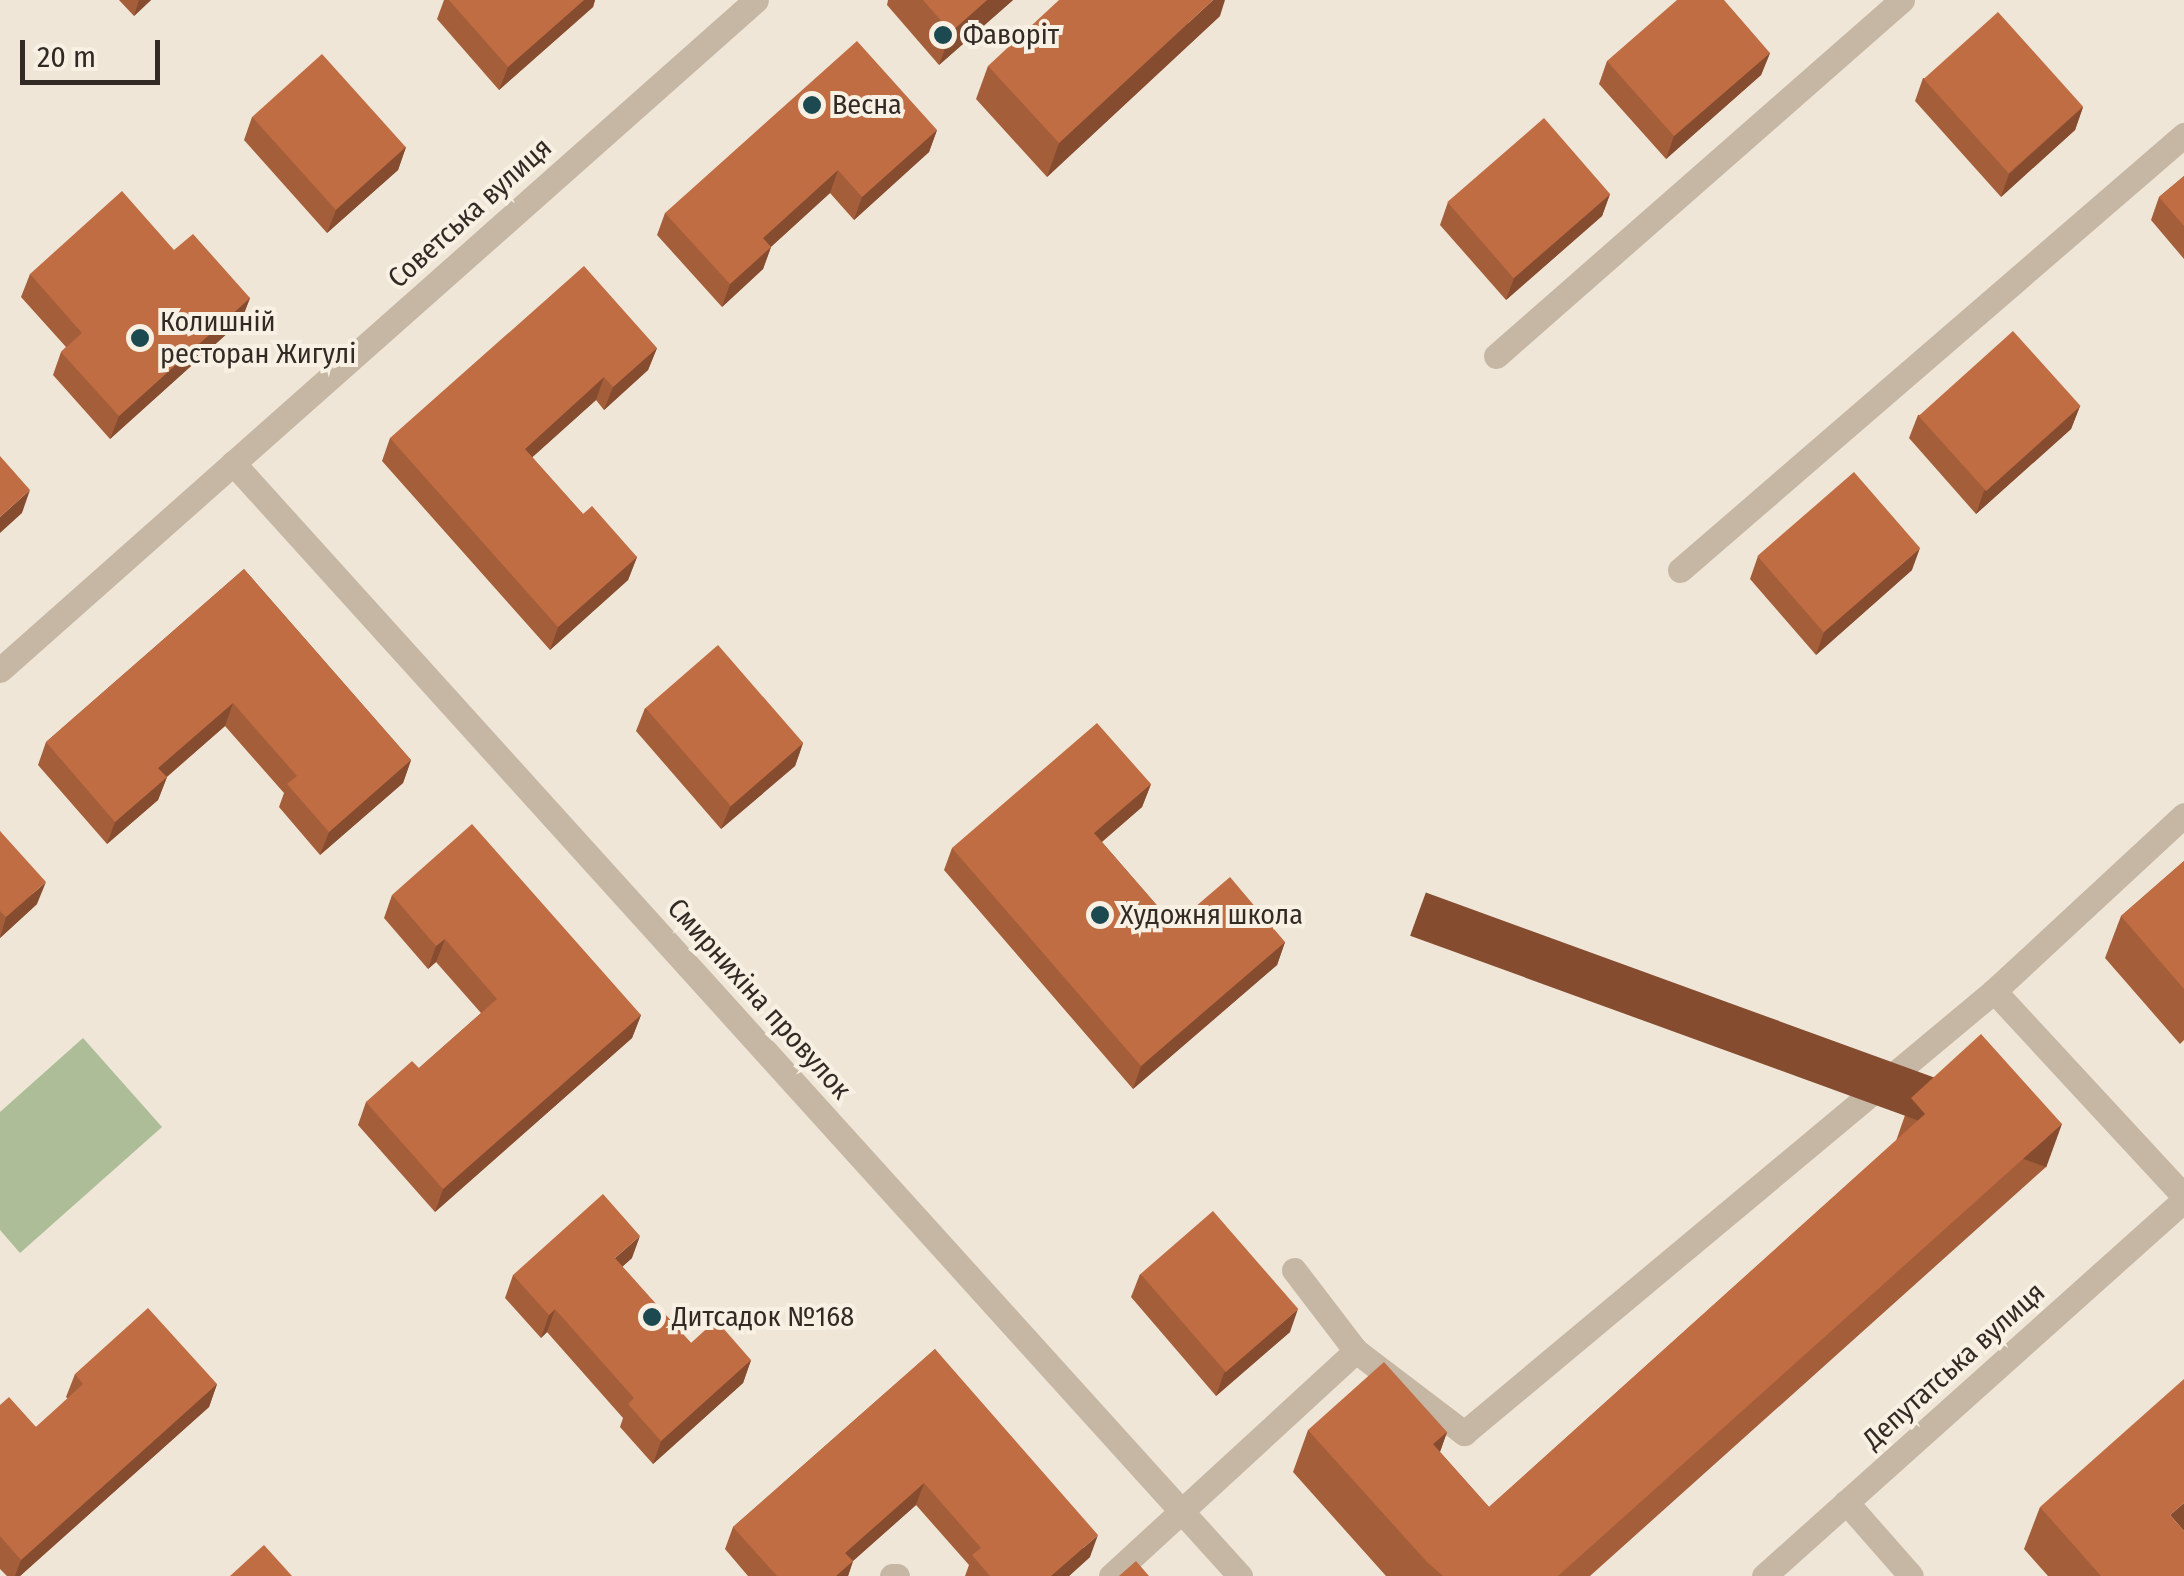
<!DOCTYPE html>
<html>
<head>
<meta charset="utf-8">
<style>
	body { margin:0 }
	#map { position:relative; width:2184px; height:1576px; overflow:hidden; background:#efe6d7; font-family:"Fira Sans Condensed",sans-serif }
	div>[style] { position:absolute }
	.green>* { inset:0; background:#adbd98 }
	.service>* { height:25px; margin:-12.5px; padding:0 12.5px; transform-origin:12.5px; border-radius:12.5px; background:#c6b7a4 }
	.minor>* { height:25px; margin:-12.5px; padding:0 12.5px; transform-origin:12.5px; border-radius:12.5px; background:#c6b7a4 }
	.tertiary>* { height:25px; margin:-12.5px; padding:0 12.5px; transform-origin:12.5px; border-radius:12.5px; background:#c6b7a4 }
	.wall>* { inset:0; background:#a55e3a }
	.shaded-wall>* { inset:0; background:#864c30; transform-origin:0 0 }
	.building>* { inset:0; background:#c06d44; transform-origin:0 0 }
	.dots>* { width:28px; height:28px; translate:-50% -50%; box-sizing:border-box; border:5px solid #f7f0e3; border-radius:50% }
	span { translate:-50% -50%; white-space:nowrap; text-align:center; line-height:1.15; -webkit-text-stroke:8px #f7f0e3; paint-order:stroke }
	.poi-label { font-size:28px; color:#322a25 }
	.left { translate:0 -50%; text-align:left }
	.street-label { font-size:28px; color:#322a25 }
	.scale { position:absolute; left:20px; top:40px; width:140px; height:45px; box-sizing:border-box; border:5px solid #322a25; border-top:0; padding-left:12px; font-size:30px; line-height:35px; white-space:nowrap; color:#322a25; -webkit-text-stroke:8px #f7f0e3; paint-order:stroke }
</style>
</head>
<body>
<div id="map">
	<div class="green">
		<i style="clip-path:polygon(83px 1038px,162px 1127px,20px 1253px,0 1230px,0 1112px)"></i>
	</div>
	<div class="service">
		<i style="left:1496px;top:356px;width:540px;rotate:-41.25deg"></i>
		<i style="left:1680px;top:570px;width:666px;rotate:-40.8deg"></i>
		<i style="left:1994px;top:991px;width:280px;rotate:47.2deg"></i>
		<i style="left:1294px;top:1270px;width:102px;rotate:52.6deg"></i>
		<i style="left:1356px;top:1351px;width:136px;rotate:37.2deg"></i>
		<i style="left:1464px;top:1433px;width:690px;rotate:-39.83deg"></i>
		<i style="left:1994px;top:991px;width:259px;rotate:-42.8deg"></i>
		<i style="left:1846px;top:1502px;width:98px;rotate:48.7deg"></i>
		<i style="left:892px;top:1576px;width:5px"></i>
		<i style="left:1111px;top:1576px;width:333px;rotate:-42.6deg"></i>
	</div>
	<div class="minor">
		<i style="left:233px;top:463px;width:1501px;rotate:47.86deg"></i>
	</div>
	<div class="tertiary">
		<i style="left:0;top:670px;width:1010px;rotate:-41.55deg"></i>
		<i style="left:1764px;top:1576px;width:564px;rotate:-41.84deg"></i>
	</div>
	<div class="wall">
		<i style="clip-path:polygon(119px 0,151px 0,134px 16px)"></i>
		<i style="clip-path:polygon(444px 0,595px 0,593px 7px,499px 90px,437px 19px)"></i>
		<i style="clip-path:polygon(888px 0,1013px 0,939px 65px,887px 5px)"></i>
		<i style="clip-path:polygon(1220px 16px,1047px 177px,976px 99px,988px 66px)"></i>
		<i style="clip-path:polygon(1770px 53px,1761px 75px,1666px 159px,1599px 84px,1607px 61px)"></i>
		<i style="clip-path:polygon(1923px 78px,2083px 107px,2075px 130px,2001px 197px,1915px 101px)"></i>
		<i style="clip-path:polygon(252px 117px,406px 147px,398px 170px,327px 233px,244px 140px)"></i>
		<i style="clip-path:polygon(937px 130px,929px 152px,854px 220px,830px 193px,771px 247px,763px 269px,722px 307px,657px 235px,665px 213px)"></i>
		<i style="clip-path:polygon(2184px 176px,2184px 259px,2151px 220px,2159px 197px)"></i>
		<i style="clip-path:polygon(1610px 194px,1602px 216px,1506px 300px,1440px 225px,1448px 202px)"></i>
		<i style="clip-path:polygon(174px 250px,250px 298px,241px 321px,110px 439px,53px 375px,61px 352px,66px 347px,21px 297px,30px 274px)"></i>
		<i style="clip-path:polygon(657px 348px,648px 370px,604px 410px,596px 400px,532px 457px,583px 514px,637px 557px,628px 580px,550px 650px,382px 461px,390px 438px)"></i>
		<i style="clip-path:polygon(2080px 406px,2071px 429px,1976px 514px,1909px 438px,1918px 415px)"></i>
		<i style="clip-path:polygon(1758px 556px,1912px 570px,1816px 655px,1750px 579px)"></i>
		<i style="clip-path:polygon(244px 569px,411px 760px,403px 783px,320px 855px,279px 807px,284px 793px,225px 726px,167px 777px,158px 800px,107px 844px,38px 765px,46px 742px)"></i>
		<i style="clip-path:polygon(645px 708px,803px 743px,795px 766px,721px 829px,636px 731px)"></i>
		<i style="clip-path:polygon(1151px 784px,1142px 807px,1102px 842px,1174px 925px,1285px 942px,1277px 965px,1133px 1089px,944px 870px,952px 848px)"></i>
		<i style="clip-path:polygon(0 831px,37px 904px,0 938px)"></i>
		<i style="clip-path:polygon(2184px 861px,2184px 1040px,2180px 1044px,2105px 958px,2121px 916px)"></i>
		<i style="clip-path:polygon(392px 895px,641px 1015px,632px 1038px,435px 1212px,358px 1125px,366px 1102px,419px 1068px,481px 1013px,436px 962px,428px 969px,384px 918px)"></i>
		<i style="clip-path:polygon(1911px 1098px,2046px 1167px,1590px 1576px,1386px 1576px,1293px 1472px,1308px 1430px,1447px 1432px,1440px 1452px,1489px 1507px,1896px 1141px)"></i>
		<i style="clip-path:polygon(632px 1258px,622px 1267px,691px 1343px,751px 1360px,743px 1383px,653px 1464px,620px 1427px,623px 1418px,547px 1332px,541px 1338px,505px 1298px,513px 1275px)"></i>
		<i style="clip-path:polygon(1140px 1274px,1290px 1332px,1216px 1396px,1131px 1297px)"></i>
		<i style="clip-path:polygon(935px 1349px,1090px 1557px,1069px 1576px,965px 1576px,969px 1565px,916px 1505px,853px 1561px,848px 1576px,748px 1576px,725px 1549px,733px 1527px)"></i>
		<i style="clip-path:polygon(75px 1374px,217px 1384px,209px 1407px,20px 1576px,7px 1576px,0 1569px,0 1405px,36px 1427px,68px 1399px,66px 1397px)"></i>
		<i style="clip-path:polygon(2040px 1507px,2184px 1576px,2048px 1576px,2024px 1549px)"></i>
	</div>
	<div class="shaded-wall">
		<i style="clip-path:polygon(139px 0,151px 0,134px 16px)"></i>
		<i style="clip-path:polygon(584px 0,595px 0,593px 7px,499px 90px,508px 67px)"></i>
		<i style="clip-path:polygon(987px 0,1013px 0,939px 65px,951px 32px)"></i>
		<i style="clip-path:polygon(1213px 0,1225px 0,1220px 16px,1047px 177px,1059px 143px)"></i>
		<i style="clip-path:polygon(1770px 53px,1761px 75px,1666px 159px,1674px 136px)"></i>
		<i style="clip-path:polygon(2083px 107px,2075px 130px,2001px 197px,2009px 174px)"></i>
		<i style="clip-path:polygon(937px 130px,929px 152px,854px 220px,862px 197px)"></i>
		<i style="clip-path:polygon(406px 147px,398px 170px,327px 233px,336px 210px)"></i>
		<i style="clip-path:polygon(838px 170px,830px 193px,755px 261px,763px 238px)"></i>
		<i style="clip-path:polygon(1610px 194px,1602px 216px,1506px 300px,1514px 278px)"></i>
		<i style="clip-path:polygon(771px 247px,763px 269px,722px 307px,730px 284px)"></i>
		<i style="clip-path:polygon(250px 298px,241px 321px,110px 439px,119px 416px)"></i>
		<i style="clip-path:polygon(657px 348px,648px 370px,604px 410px,613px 387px)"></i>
		<i style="clip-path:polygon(604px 377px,596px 400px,516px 472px,525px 449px)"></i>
		<i style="clip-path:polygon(2080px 406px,2071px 429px,1976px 514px,1984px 491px)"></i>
		<i style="clip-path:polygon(30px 490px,22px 513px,0 533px,0 517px)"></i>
		<i style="clip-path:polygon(1920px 548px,1912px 570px,1816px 655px,1824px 632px)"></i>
		<i style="clip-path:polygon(637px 557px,628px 580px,550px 650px,558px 627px)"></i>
		<i style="clip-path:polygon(233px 703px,225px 726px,150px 791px,158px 768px)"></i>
		<i style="clip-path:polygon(803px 743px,795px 766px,721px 829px,730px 807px)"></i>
		<i style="clip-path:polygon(411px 760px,403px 783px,320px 855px,329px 832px)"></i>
		<i style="clip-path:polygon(167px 777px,158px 800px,107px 844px,115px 822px)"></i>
		<i style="clip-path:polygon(1151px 784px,1142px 807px,1085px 856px,1094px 833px)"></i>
		<i style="clip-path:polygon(46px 882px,37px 904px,0 938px,6px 917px)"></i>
		<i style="clip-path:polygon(445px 939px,436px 962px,428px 969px,436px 946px)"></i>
		<i style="clip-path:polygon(1285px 942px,1277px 965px,1133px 1089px,1141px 1066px)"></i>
		<i style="clip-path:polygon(641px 1015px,632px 1038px,435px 1212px,443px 1189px)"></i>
		<i style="left:2062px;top:1124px;width:46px;height:677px;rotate:110deg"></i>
		<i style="clip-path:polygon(640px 1236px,632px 1258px,606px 1281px,615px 1258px)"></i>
		<i style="clip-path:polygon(555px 1309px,547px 1332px,541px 1338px,549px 1315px)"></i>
		<i style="clip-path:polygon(1298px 1309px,1290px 1332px,1216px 1396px,1224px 1373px)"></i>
		<i style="clip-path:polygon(751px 1360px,743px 1383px,653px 1464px,661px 1441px)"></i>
		<i style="clip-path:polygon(217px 1384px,209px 1407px,20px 1576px,15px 1576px,21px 1560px)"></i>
		<i style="clip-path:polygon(1447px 1432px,1432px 1474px,1433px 1444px)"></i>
		<i style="clip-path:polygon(924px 1483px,916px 1505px,837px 1575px,845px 1553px)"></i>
		<i style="clip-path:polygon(2184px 1503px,2184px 1531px,2170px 1515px)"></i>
		<i style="clip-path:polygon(1098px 1535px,1090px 1557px,1069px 1576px,1051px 1576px)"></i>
		<i style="clip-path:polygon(853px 1561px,848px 1576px,836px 1576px)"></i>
	</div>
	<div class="building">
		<i style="clip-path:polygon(449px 0,584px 0,508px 67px)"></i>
		<i style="clip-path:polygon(923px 0,987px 0,951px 32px)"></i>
		<i style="clip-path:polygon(1059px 0,1213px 0,1059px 143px,988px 66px)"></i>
		<i style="clip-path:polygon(1677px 0,1724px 0,1770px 53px,1674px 136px,1607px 61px)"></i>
		<i style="left:1998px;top:12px;width:127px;height:100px;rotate:48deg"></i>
		<i style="clip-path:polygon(857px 41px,937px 130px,862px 197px,838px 170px,763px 238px,771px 247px,730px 284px,665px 213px)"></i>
		<i style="left:322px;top:54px;width:125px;height:94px;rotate:48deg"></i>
		<i style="left:1544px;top:118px;width:101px;height:128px;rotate:49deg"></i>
		<i style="clip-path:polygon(2184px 176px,2184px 226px,2159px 197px)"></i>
		<i style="clip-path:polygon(122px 191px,174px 250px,193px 234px,250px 298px,119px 416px,61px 352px,82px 333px,30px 274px)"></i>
		<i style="clip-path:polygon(584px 266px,657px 348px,613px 387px,604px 377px,525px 449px,583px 514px,592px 506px,637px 557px,558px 627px,390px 438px)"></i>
		<i style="left:2013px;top:331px;width:101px;height:127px;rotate:48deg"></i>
		<i style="clip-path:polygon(0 456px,30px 490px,0 517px)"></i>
		<i style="left:1854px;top:472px;width:101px;height:128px;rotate:49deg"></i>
		<i style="clip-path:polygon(244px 569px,411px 760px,329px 832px,287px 784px,297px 776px,233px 703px,158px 768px,167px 777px,115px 822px,46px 742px)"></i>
		<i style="left:718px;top:645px;width:130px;height:96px;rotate:49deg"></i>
		<i style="clip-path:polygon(1097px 723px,1151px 784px,1094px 833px,1174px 925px,1230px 877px,1285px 942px,1141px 1066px,952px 848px)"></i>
		<i style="clip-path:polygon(472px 824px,641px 1015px,443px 1189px,366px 1102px,412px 1061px,419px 1068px,497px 999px,445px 939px,436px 946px,392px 895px)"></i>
		<i style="clip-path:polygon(0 831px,46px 882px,6px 917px,0 911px)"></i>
		<i style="clip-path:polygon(2184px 861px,2184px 989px,2121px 916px)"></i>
		<i style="clip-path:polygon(1981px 1034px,2062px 1124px,1558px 1576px,1443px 1576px,1427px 1562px,1308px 1430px,1384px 1362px,1447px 1432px,1433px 1444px,1489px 1507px,1925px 1114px,1911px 1098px)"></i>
		<i style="clip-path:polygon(603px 1194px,640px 1236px,615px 1258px,691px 1343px,716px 1320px,751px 1360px,661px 1441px,628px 1404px,634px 1398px,555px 1309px,549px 1315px,513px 1275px)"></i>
		<i style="left:1213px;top:1211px;width:130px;height:96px;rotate:49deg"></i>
		<i style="clip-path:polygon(148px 1308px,217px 1384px,21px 1560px,0 1536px,0 1405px,9px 1397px,36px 1427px,83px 1384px,75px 1374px)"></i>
		<i style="clip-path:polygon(935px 1349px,1098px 1535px,1051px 1576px,990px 1576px,972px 1555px,981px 1548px,924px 1483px,845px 1553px,853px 1561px,836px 1576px,777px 1576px,733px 1527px)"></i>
		<i style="clip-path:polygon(2184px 1379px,2184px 1503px,2170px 1515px,2184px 1531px,2184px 1576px,2101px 1576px,2040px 1507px)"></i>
		<i style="clip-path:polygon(264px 1545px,292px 1576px,230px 1576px)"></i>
		<i style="clip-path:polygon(1136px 1561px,1149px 1576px,1119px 1576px)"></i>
	</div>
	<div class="dots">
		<i style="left:943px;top:35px;background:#1d4951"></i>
		<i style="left:812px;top:105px;background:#1d4951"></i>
		<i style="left:140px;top:338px;background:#1d4951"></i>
		<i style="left:1100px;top:915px;background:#1d4951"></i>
		<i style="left:652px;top:1317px;background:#1d4951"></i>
	</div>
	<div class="poi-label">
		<span class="left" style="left:963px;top:35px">Фаворіт</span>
		<span class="left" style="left:832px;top:105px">Весна</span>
		<span class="left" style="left:160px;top:338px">Колишній<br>ресторан Жигулі</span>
		<span class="left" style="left:1120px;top:915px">Художня школа</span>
		<span class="left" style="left:672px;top:1317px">Дитсадок №168</span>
	</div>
	<div class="street-label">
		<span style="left:470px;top:213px;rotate:-42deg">Советська вулиця</span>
		<span style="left:759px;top:999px;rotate:48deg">Смирнихіна провулок</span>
		<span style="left:1954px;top:1366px;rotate:-42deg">Депутатська вулиця</span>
	</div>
	<div class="scale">20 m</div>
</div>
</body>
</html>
